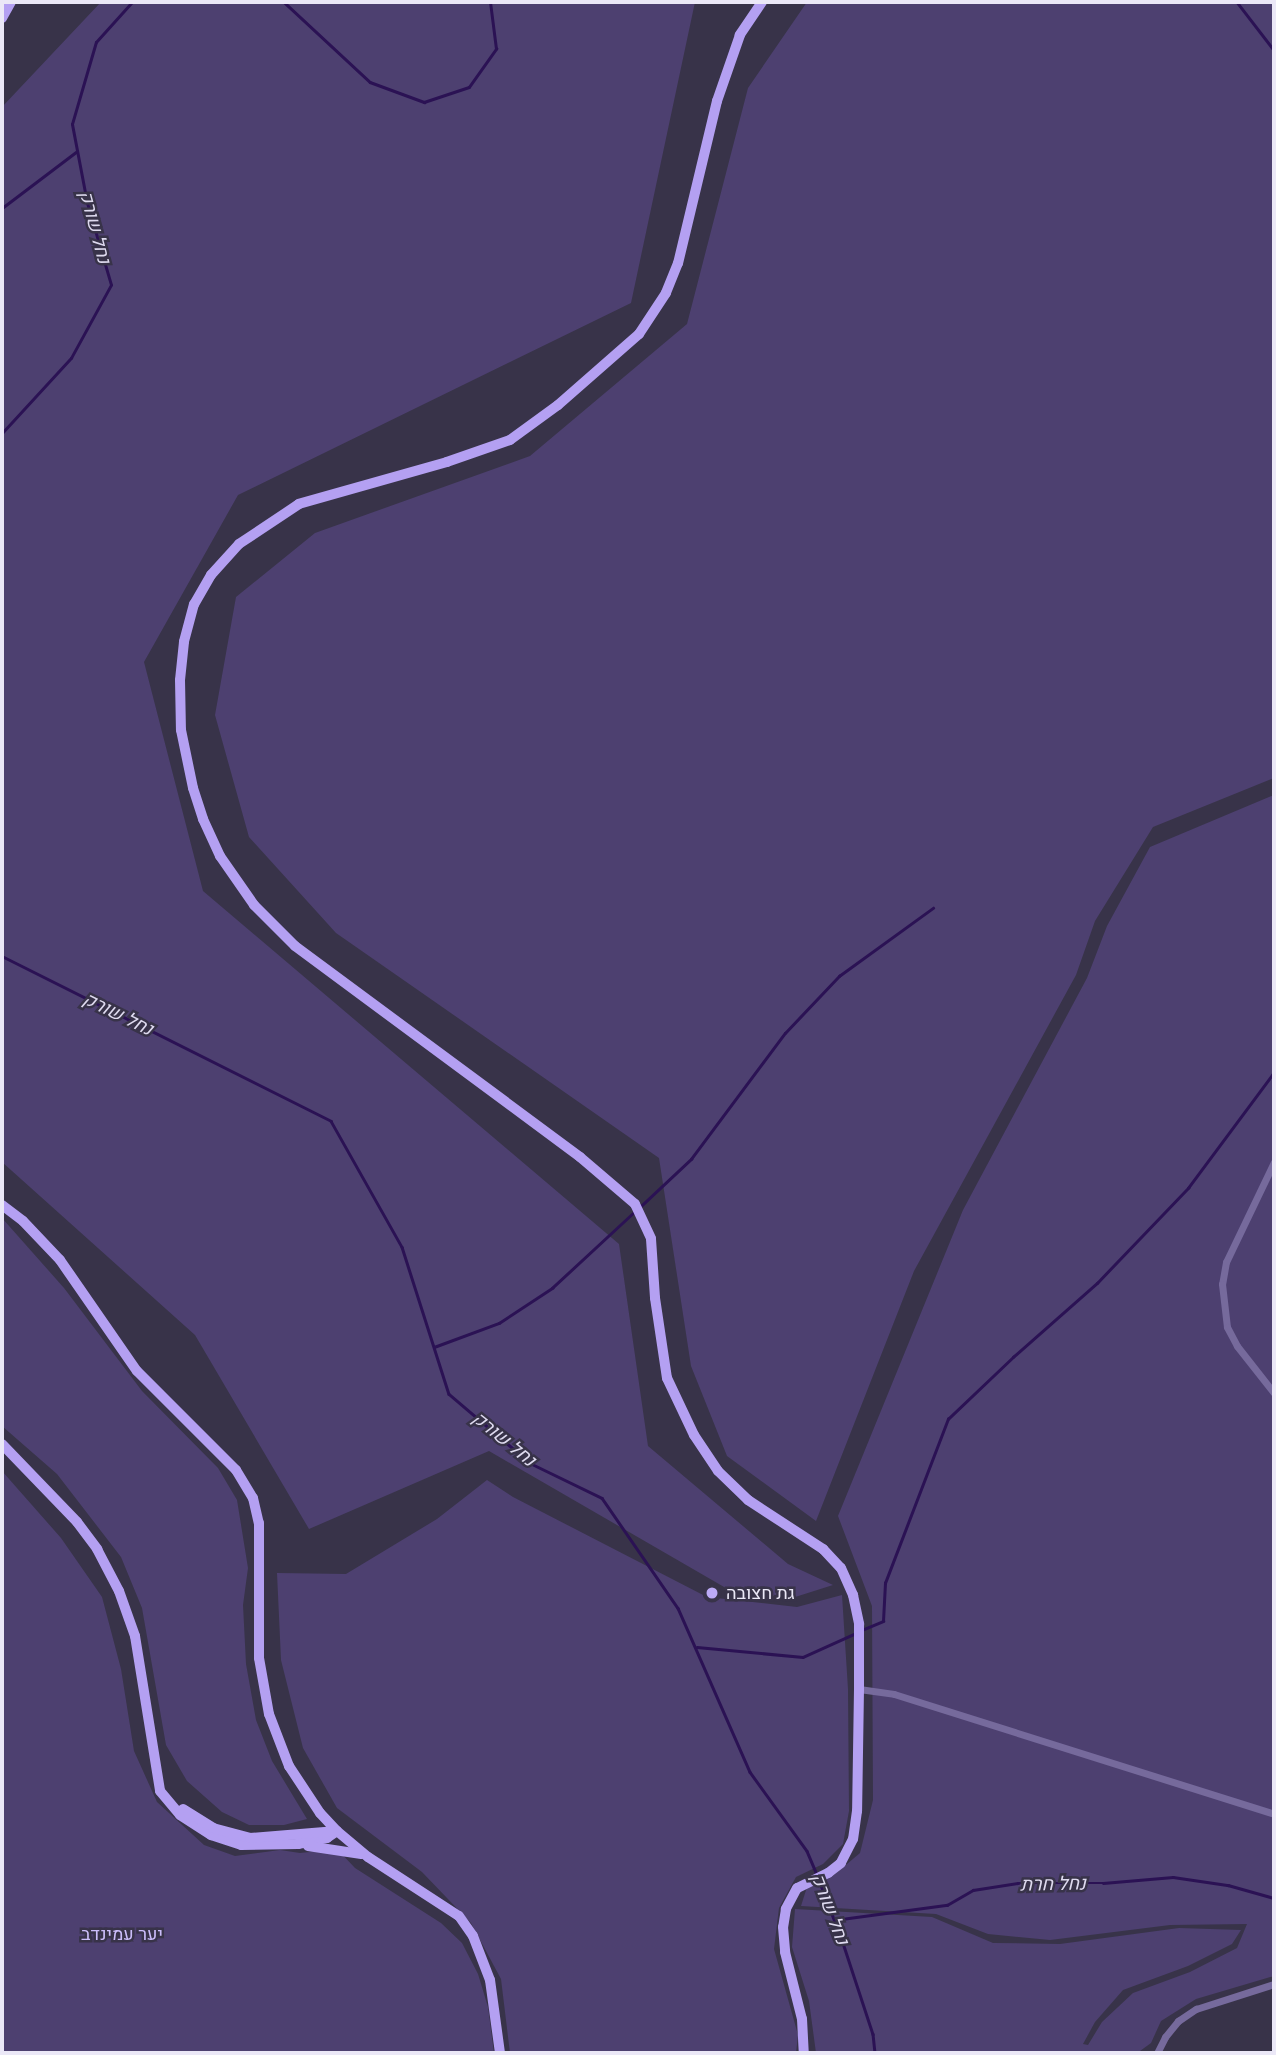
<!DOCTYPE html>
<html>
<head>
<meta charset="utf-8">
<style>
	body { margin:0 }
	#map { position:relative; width:1276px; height:2055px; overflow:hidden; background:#383349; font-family:Figtree,Heebo,sans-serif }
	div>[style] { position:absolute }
	.green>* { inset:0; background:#4d4070 }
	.stream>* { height:2.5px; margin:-1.25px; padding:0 1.25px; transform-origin:1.25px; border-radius:1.25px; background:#2b1254 }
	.minor>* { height:7px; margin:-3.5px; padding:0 3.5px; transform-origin:3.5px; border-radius:3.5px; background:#766a9c }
	.primary>* { height:10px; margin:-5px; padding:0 5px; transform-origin:5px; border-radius:5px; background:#b4a0f2 }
	.dots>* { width:19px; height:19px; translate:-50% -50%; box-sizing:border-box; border:4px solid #383349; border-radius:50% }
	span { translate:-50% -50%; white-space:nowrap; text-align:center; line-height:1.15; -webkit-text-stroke:5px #383349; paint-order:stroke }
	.poi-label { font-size:18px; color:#ebe8f7 }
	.left { translate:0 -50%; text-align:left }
	.park-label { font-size:18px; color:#cbbdfa }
	.water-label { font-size:19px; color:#dedaef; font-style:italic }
	.frame { position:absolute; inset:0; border:4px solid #ebe8f7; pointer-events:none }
</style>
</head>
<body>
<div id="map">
	<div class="green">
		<i style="clip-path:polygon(101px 2px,695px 2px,631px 303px,238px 495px,144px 662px,203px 891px,619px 1244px,648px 1446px,788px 1564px,833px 1585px,792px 1598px,731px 1591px,489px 1451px,309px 1529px,195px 1335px,2px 1162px,2px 107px)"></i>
		<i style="clip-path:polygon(807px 2px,1274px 2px,1274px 778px,1153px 827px,1095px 921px,1076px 975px,914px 1271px,816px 1521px,727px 1456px,691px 1366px,659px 1158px,336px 933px,249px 837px,215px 715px,236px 597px,315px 533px,530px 456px,687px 324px,748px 88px)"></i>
		<i style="clip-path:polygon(1274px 795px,1274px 1976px,1196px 1999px,1161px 2021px,1151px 2043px,1140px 2051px,1148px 2053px,816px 2053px,809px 2001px,792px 1947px,795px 1909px,932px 1917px,993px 1943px,1060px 1944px,1179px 1928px,1241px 1930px,1232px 1944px,1188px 1966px,1123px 1990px,1095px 2022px,1083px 2044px,1088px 2045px,1102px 2022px,1133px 1993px,1190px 1972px,1237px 1948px,1247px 1924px,1170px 1925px,1050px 1940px,988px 1934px,936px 1914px,801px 1906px,807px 1887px,834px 1875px,860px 1853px,873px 1800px,872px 1606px,838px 1516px,963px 1210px,1087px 978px,1107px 926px,1150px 847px)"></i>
		<i style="clip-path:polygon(2px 1218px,64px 1288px,142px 1391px,218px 1468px,237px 1500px,248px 1568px,243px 1605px,246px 1664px,256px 1720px,272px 1761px,307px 1819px,284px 1825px,249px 1825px,222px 1812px,187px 1781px,166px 1745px,142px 1608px,121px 1557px,57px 1474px,2px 1426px)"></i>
		<i style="clip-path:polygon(2px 1471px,61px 1538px,102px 1597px,121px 1669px,134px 1751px,157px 1802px,204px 1845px,235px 1856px,280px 1850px,300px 1853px,337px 1849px,355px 1868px,441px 1923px,462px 1943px,478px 1974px,488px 2007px,494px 2053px,2px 2053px)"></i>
		<i style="clip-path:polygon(487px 1480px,513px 1497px,707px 1597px,797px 1607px,842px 1595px,848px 1689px,849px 1811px,843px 1844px,823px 1864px,796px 1877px,779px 1908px,774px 1949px,798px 2035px,796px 2053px,510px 2053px,501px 1979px,471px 1923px,422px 1872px,337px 1808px,303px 1748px,281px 1660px,277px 1573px,346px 1574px,437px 1519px)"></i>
	</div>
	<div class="stream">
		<i style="left:284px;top:2px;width:117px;rotate:42.9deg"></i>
		<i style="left:370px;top:82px;width:58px;rotate:20.3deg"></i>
		<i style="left:424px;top:102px;width:47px;rotate:-18.4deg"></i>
		<i style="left:469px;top:87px;width:47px;rotate:-54.6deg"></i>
		<i style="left:496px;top:49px;width:47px;rotate:-97.3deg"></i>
		<i style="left:1237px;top:2px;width:61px;rotate:52.4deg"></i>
		<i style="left:2px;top:208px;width:93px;rotate:-37.1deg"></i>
		<i style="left:2px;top:433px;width:102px;rotate:-47.4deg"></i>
		<i style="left:71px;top:358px;width:83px;rotate:-61.3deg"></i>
		<i style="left:111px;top:285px;width:85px;rotate:-106.3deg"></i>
		<i style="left:87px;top:203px;width:80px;rotate:-100.8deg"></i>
		<i style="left:72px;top:124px;width:85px;rotate:-73.7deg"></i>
		<i style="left:96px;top:42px;width:54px;rotate:-48deg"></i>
		<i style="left:2px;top:956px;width:368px;rotate:26.6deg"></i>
		<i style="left:331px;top:1121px;width:145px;rotate:60.6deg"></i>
		<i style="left:402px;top:1247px;width:154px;rotate:72.3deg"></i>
		<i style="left:449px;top:1394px;width:106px;rotate:40.4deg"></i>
		<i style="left:530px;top:1463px;width:80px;rotate:25.9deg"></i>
		<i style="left:602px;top:1498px;width:134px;rotate:55.4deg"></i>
		<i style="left:678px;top:1608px;width:179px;rotate:66.3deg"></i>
		<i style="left:750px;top:1772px;width:97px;rotate:54.2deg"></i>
		<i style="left:807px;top:1851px;width:25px;rotate:67deg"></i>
		<i style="left:641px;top:1206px;width:69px;rotate:-43.2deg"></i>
		<i style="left:691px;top:1159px;width:157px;rotate:-53.3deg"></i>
		<i style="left:785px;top:1033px;width:79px;rotate:-46.5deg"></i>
		<i style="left:839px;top:976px;width:116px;rotate:-35.9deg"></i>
		<i style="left:434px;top:1347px;width:69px;rotate:-20.3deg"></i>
		<i style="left:499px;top:1323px;width:64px;rotate:-33.4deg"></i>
		<i style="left:552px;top:1288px;width:112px;rotate:-42.8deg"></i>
		<i style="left:862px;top:1630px;width:23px;rotate:-23deg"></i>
		<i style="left:883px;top:1621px;width:38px;rotate:-87deg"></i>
		<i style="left:885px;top:1583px;width:176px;rotate:-69deg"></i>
		<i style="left:948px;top:1419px;width:90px;rotate:-43.6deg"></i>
		<i style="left:1013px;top:1357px;width:112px;rotate:-41.4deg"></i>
		<i style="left:1097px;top:1283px;width:132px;rotate:-46.2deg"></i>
		<i style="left:1188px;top:1188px;width:144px;rotate:-53.4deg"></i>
		<i style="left:697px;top:1647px;width:106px;rotate:5.4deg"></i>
		<i style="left:803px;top:1657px;width:58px;rotate:-24.4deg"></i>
		<i style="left:819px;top:1880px;width:67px;rotate:69.1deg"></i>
		<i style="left:843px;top:1943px;width:96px;rotate:71.8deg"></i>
		<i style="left:873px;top:2034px;width:19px;rotate:84deg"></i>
		<i style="left:834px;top:1920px;width:114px;rotate:-7.6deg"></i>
		<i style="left:947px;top:1905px;width:30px;rotate:-30deg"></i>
		<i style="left:973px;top:1890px;width:46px;rotate:-8.8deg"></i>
		<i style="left:1018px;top:1883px;width:85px"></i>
		<i style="left:1103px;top:1883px;width:70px;rotate:-4.9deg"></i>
		<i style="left:1173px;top:1877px;width:56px;rotate:8.3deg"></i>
		<i style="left:1228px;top:1885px;width:48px;rotate:15.8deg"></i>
	</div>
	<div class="minor">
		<i style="left:1274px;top:1162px;width:111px;rotate:115.6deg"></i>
		<i style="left:1226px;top:1262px;width:22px;rotate:100deg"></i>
		<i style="left:1222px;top:1284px;width:43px;rotate:83.4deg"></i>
		<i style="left:1227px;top:1327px;width:21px;rotate:62deg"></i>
		<i style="left:1237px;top:1346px;width:60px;rotate:51.8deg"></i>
		<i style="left:859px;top:1689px;width:35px;rotate:8deg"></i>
		<i style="left:894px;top:1694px;width:398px;rotate:17.5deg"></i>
		<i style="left:1157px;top:2053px;width:18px;rotate:-63deg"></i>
		<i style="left:1165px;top:2037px;width:21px;rotate:-51deg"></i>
		<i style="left:1178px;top:2021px;width:22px;rotate:-34deg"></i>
		<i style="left:1196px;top:2009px;width:82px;rotate:-17.8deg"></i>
	</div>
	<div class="primary">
		<i style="left:762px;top:2px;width:40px;rotate:124deg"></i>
		<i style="left:740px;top:35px;width:70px;rotate:109.2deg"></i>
		<i style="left:717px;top:101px;width:167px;rotate:103.5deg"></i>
		<i style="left:678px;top:263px;width:32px;rotate:112deg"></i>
		<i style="left:666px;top:293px;width:49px;rotate:123.4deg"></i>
		<i style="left:639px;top:334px;width:108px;rotate:138.8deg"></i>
		<i style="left:558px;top:405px;width:59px;rotate:143.9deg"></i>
		<i style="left:510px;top:440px;width:67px;rotate:160.8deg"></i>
		<i style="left:447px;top:462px;width:154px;rotate:164.2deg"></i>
		<i style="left:299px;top:504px;width:72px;rotate:146.3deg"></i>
		<i style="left:239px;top:544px;width:42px;rotate:132.1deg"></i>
		<i style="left:211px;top:575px;width:34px;rotate:120deg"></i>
		<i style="left:194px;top:604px;width:39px;rotate:105deg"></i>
		<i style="left:184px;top:642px;width:38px;rotate:96deg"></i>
		<i style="left:180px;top:680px;width:50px;rotate:88.9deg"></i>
		<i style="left:181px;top:730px;width:59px;rotate:78.3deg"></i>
		<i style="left:193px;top:788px;width:33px;rotate:72deg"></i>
		<i style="left:203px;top:819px;width:41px;rotate:65.3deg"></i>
		<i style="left:220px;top:856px;width:60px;rotate:55.2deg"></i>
		<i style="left:254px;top:905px;width:58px;rotate:45deg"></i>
		<i style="left:295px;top:946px;width:355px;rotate:36.5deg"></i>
		<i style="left:580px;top:1157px;width:72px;rotate:40.5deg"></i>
		<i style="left:635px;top:1204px;width:38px;rotate:65deg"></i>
		<i style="left:651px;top:1239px;width:59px;rotate:86.1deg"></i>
		<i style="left:655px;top:1298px;width:81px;rotate:81.5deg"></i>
		<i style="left:667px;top:1378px;width:63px;rotate:64.7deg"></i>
		<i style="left:694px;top:1435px;width:43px;rotate:56.3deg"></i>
		<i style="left:718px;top:1471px;width:42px;rotate:44deg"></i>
		<i style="left:748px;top:1500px;width:90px;rotate:33.2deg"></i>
		<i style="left:823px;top:1549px;width:26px;rotate:47deg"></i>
		<i style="left:841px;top:1568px;width:30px;rotate:66deg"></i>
		<i style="left:853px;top:1595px;width:30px;rotate:78deg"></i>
		<i style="left:859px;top:1624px;width:65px;rotate:90deg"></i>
		<i style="left:859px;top:1689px;width:122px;rotate:90.9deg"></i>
		<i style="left:857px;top:1811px;width:28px;rotate:98deg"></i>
		<i style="left:853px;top:1839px;width:27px;rotate:117deg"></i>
		<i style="left:841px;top:1863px;width:16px;rotate:142deg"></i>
		<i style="left:828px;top:1873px;width:34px;rotate:154deg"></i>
		<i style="left:797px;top:1888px;width:24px;rotate:118deg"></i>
		<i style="left:786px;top:1909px;width:18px;rotate:99deg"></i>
		<i style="left:783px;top:1927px;width:25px;rotate:85deg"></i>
		<i style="left:785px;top:1952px;width:69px;rotate:75.8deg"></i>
		<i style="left:802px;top:2019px;width:34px;rotate:87deg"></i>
		<i style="left:2px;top:18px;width:18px;rotate:-61deg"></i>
		<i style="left:2px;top:1205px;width:26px;rotate:37deg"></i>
		<i style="left:23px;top:1221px;width:54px;rotate:46.5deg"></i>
		<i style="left:60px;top:1260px;width:135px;rotate:55.3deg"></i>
		<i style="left:137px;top:1371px;width:140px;rotate:45deg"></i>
		<i style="left:236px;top:1470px;width:33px;rotate:59deg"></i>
		<i style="left:253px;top:1498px;width:26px;rotate:77deg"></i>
		<i style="left:259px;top:1523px;width:135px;rotate:90deg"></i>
		<i style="left:259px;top:1658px;width:57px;rotate:79.9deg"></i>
		<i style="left:269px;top:1714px;width:56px;rotate:69deg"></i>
		<i style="left:289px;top:1766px;width:56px;rotate:56.6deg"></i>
		<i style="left:320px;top:1813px;width:25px;rotate:47deg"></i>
		<i style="left:337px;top:1831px;width:40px;rotate:40deg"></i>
		<i style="left:368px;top:1857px;width:108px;rotate:33deg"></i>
		<i style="left:459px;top:1916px;width:24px;rotate:55deg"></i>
		<i style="left:473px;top:1936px;width:47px;rotate:68.9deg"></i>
		<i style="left:490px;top:1980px;width:74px;rotate:82.2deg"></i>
		<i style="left:2px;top:1444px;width:108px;rotate:46.1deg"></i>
		<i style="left:77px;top:1522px;width:34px;rotate:53deg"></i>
		<i style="left:97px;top:1549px;width:47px;rotate:62.4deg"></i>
		<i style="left:119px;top:1591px;width:48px;rotate:70.4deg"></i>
		<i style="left:135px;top:1636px;width:157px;rotate:80.8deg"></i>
		<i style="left:160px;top:1791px;width:31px;rotate:50deg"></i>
		<i style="left:180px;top:1815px;width:37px;rotate:33deg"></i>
		<i style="left:211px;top:1835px;width:32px;rotate:18deg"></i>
		<i style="left:241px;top:1845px;width:57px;rotate:-1deg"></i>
		<i style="left:298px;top:1844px;width:30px;rotate:-12deg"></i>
		<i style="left:327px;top:1838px;width:12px;rotate:-35deg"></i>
		<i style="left:183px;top:1809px;width:36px;rotate:32deg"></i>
		<i style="left:213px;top:1828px;width:38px;rotate:15deg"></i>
		<i style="left:250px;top:1838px;width:87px;rotate:-4.6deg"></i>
		<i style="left:308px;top:1846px;width:54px;rotate:8.6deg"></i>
	</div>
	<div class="dots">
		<i style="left:712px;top:1593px;background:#bcaaf6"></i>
	</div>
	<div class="poi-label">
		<span class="left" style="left:726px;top:1593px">גת חצובה</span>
	</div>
	<div class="park-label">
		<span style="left:122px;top:1934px">יער עמינדב</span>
	</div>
	<div class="water-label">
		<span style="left:95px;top:227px;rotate:75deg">נחל שורק</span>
		<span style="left:118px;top:1014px;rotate:26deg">נחל שורק</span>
		<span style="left:504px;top:1439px;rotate:39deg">נחל שורק</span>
		<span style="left:1053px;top:1884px;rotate:-1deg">נחל חרת</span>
		<span style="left:830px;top:1909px;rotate:69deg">נחל שורק</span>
	</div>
	<div class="frame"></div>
</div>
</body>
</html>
